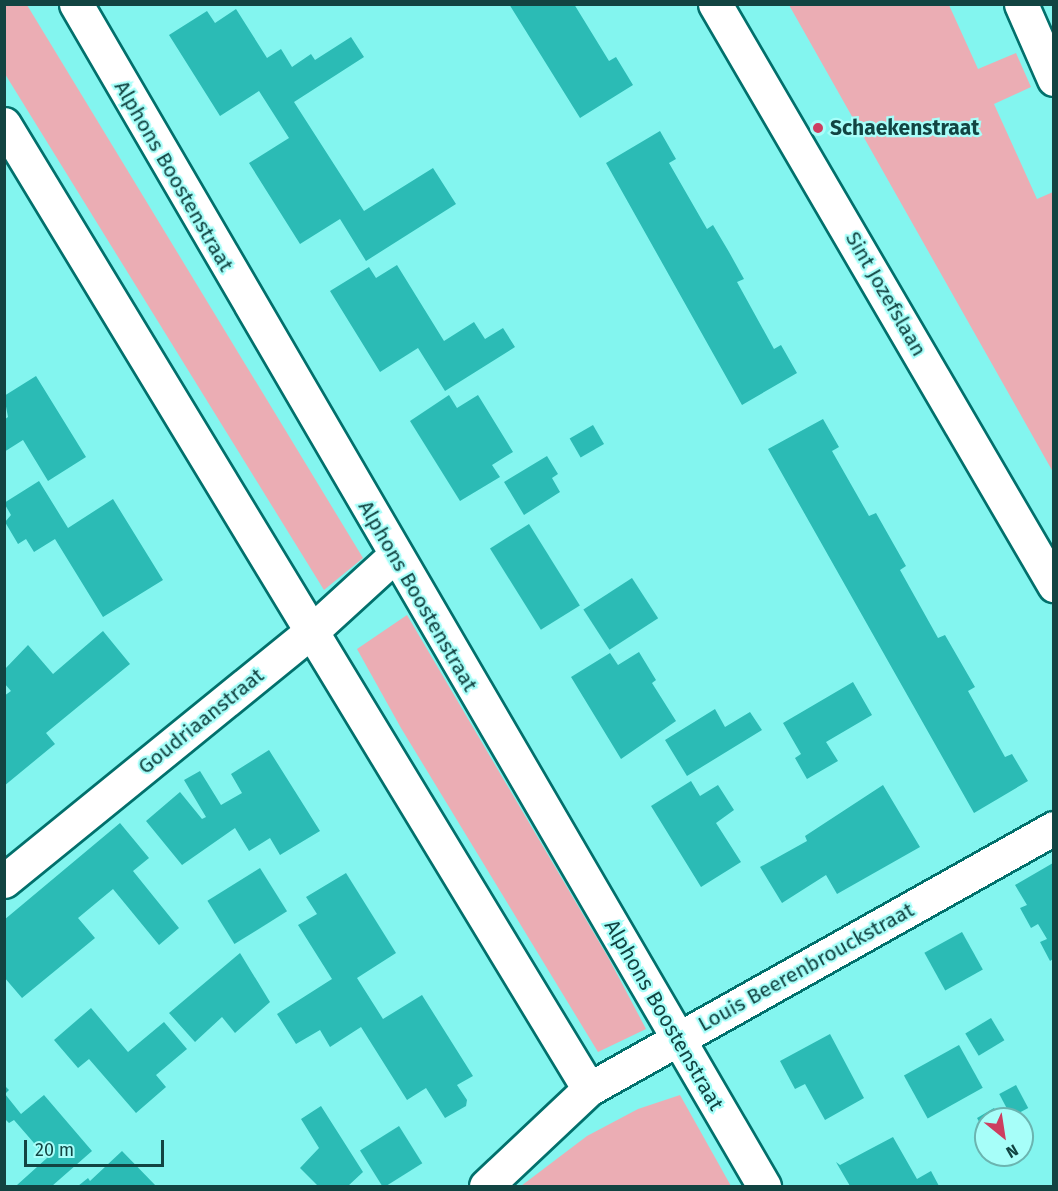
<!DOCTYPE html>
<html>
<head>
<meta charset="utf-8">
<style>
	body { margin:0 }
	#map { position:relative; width:1058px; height:1191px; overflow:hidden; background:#83f5ef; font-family:"Fira Sans",sans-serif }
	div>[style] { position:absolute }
	.green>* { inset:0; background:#ebadb4 }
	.building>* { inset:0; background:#2bbbb5; transform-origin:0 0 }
	.roads { filter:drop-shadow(2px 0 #02706c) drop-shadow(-2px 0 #02706c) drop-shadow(0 2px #02706c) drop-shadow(0 -2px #02706c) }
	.street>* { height:33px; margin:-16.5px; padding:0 16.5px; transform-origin:16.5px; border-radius:16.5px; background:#fff }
	.secondary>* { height:33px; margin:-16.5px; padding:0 16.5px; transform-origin:16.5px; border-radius:16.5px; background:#fff }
	.dots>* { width:16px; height:16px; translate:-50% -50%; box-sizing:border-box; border:3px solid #a7fef9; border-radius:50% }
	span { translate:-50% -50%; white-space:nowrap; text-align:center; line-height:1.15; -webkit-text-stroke:4.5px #a7fef9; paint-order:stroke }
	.poi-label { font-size:21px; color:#124442; font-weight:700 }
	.left { translate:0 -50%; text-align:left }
	.street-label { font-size:21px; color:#124442 }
	.frame { position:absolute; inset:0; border:6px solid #124442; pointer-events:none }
	.north { position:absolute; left:974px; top:1107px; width:60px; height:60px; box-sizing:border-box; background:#a7fef9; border:2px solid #6bb4b0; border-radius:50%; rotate:150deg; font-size:16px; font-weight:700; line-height:24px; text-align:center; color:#124442 }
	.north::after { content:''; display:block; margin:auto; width:21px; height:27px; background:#cd3e60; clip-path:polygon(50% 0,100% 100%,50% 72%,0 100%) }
	.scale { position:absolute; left:24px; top:1140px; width:140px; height:27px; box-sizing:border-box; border:3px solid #124442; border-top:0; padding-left:8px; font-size:18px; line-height:21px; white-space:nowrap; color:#124442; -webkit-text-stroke:4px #a7fef9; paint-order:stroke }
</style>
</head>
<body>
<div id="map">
	<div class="green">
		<i style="clip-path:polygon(5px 4px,27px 5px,363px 558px,324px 590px,5px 74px)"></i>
		<i style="clip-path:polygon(789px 5px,949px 5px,978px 69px,1016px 53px,1031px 87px,994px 104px,1037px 199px,1053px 192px,1053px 472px)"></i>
		<i style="clip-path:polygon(407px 615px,608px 957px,646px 1029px,598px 1052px,401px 728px,357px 649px)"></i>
		<i style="clip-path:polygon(680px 1095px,731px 1186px,521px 1186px,587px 1136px,638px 1109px)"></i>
	</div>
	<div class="building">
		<i style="clip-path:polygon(509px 4px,574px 4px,609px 61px,616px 57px,633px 85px,580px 118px)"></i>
		<i style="clip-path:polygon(236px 9px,267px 58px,281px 49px,292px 67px,311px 54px,315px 60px,351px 37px,364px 57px,294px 102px,364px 211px,433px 168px,456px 204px,366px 261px,340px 219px,300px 244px,249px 163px,289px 138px,259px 91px,220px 116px,169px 35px,207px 11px,215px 23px)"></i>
		<i style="clip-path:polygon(660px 131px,676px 159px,669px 163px,707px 229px,713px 225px,729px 252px,744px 279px,737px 282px,774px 349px,781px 345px,797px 373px,742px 405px,606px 163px)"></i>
		<i style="clip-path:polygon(397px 265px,444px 341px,474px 322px,485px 339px,503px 328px,515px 347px,445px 391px,418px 348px,380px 372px,330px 291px,369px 267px,376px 278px)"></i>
		<i style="clip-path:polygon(36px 376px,86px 457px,48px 481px,23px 440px,4px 452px,4px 420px,8px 417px,4px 396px)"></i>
		<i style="clip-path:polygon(449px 395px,457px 408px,478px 395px,513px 452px,492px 465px,500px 477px,460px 501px,410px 421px)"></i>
		<i style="clip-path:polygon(823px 419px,839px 447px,832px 451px,869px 516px,876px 513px,906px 566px,900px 570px,938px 638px,945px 635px,975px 687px,968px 691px,1005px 757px,1012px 754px,1028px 781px,974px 813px,768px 449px)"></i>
		<i style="left:593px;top:425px;width:22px;height:27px;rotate:60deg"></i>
		<i style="clip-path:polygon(547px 456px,558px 474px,552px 478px,560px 492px,524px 515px,504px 482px)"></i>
		<i style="clip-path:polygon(39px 481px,68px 528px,113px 499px,163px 580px,103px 617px,55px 539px,34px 552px,26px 539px,18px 544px,5px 522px,11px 515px,4px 503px)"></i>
		<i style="left:529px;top:524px;width:96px;height:46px;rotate:58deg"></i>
		<i style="left:632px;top:578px;width:48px;height:58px;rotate:57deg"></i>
		<i style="clip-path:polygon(103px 631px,130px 664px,46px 733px,55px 744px,4px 786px,4px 696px,11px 691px,4px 683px,4px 670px,28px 645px,53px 674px)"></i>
		<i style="clip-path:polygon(639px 652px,656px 680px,652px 683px,676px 721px,621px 759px,571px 677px,610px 653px,618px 665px)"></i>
		<i style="clip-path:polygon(853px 682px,872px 715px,826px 742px,838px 761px,807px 779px,795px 758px,801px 754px,783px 723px)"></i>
		<i style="clip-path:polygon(715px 709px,725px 727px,750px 712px,762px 730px,687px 776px,665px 740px)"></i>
		<i style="clip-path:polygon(269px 750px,320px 831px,280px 855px,270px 838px,249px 851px,235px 828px,182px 865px,146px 821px,180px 792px,202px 819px,206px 817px,184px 780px,200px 771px,221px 805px,242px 793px,231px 774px)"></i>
		<i style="clip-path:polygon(691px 781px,700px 796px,718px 785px,734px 810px,716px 823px,741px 862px,701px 887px,651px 806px)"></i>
		<i style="clip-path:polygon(883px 785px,920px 847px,837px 894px,826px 875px,782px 903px,760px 867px,807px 841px,805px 836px)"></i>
		<i style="clip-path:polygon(120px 823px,149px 858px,133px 871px,179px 928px,159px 945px,113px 889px,78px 918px,95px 938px,22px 998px,4px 977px,4px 920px)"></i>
		<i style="clip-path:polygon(1053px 863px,1053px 959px,1050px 961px,1040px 942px,1047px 939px,1038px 924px,1031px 928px,1020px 908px,1027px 905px,1015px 885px)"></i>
		<i style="left:260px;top:868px;width:51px;height:62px;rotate:58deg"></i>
		<i style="clip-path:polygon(346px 873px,396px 953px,357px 978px,383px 1019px,422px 995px,473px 1076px,457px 1085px,467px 1100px,466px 1106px,445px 1118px,426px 1088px,407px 1100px,361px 1027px,330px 1047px,320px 1030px,296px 1044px,277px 1014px,332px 979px,298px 925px,317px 914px,306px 897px)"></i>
		<i style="left:962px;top:932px;width:43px;height:43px;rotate:61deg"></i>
		<i style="clip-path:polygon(240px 953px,270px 1002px,235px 1033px,222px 1017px,195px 1042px,169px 1013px)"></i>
		<i style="clip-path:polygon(91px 1008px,128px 1052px,164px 1022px,187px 1049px,156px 1075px,166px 1087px,136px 1113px,89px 1059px,78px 1068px,54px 1040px)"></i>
		<i style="left:991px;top:1018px;width:26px;height:30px;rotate:59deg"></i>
		<i style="clip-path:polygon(830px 1034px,864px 1098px,825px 1120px,805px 1084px,795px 1089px,780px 1061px)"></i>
		<i style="left:959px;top:1045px;width:49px;height:63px;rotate:61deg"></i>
		<i style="clip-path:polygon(4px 1085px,9px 1090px,5px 1094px,21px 1114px,44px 1095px,92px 1151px,52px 1186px,17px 1185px,47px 1158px,14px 1120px,9px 1123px,4px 1118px)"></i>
		<i style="left:1016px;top:1085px;width:26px;height:19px;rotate:62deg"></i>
		<i style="clip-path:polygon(321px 1106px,363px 1172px,348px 1186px,318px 1186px,300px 1168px,319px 1148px,301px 1119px)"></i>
		<i style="clip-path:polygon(994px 1108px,1001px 1119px,986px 1119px,986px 1134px,977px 1118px)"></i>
		<i style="left:399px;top:1126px;width:44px;height:46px;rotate:58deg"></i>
		<i style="clip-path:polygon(893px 1137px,917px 1179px,931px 1171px,939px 1186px,850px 1186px,836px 1162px,840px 1165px)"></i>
		<i style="clip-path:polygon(122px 1151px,156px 1186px,78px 1186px,88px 1178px,90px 1181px)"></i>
	</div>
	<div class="roads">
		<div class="street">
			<i style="left:76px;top:4px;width:1368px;rotate:59.8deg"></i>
			<i style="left:1021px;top:4px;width:82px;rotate:66.3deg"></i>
			<i style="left:4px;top:124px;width:1128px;rotate:58.78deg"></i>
			<i style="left:4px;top:881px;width:398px;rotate:-39.1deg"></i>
			<i style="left:313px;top:630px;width:110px;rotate:-42.4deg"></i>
			<i style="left:486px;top:1186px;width:141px;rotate:-43.3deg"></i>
			<i style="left:589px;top:1089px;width:533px;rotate:-29.31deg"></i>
		</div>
		<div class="secondary">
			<i style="left:715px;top:4px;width:673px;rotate:59.74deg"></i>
		</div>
	</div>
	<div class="dots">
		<i style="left:818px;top:128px;background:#cd3e60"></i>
	</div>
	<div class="poi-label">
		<span class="left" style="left:830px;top:128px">Schaekenstraat</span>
	</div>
	<div class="street-label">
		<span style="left:174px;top:176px;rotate:60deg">Alphons Boostenstraat</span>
		<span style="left:886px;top:294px;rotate:60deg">Sint Jozefslaan</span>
		<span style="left:418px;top:596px;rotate:60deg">Alphons Boostenstraat</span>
		<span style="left:201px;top:721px;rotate:-39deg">Goudriaanstraat</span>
		<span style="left:806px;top:967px;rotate:-29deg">Louis Beerenbrouckstraat</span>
		<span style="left:664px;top:1015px;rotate:60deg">Alphons Boostenstraat</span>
	</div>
	<div class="frame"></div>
	<div class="north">N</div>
	<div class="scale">20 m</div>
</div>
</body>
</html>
